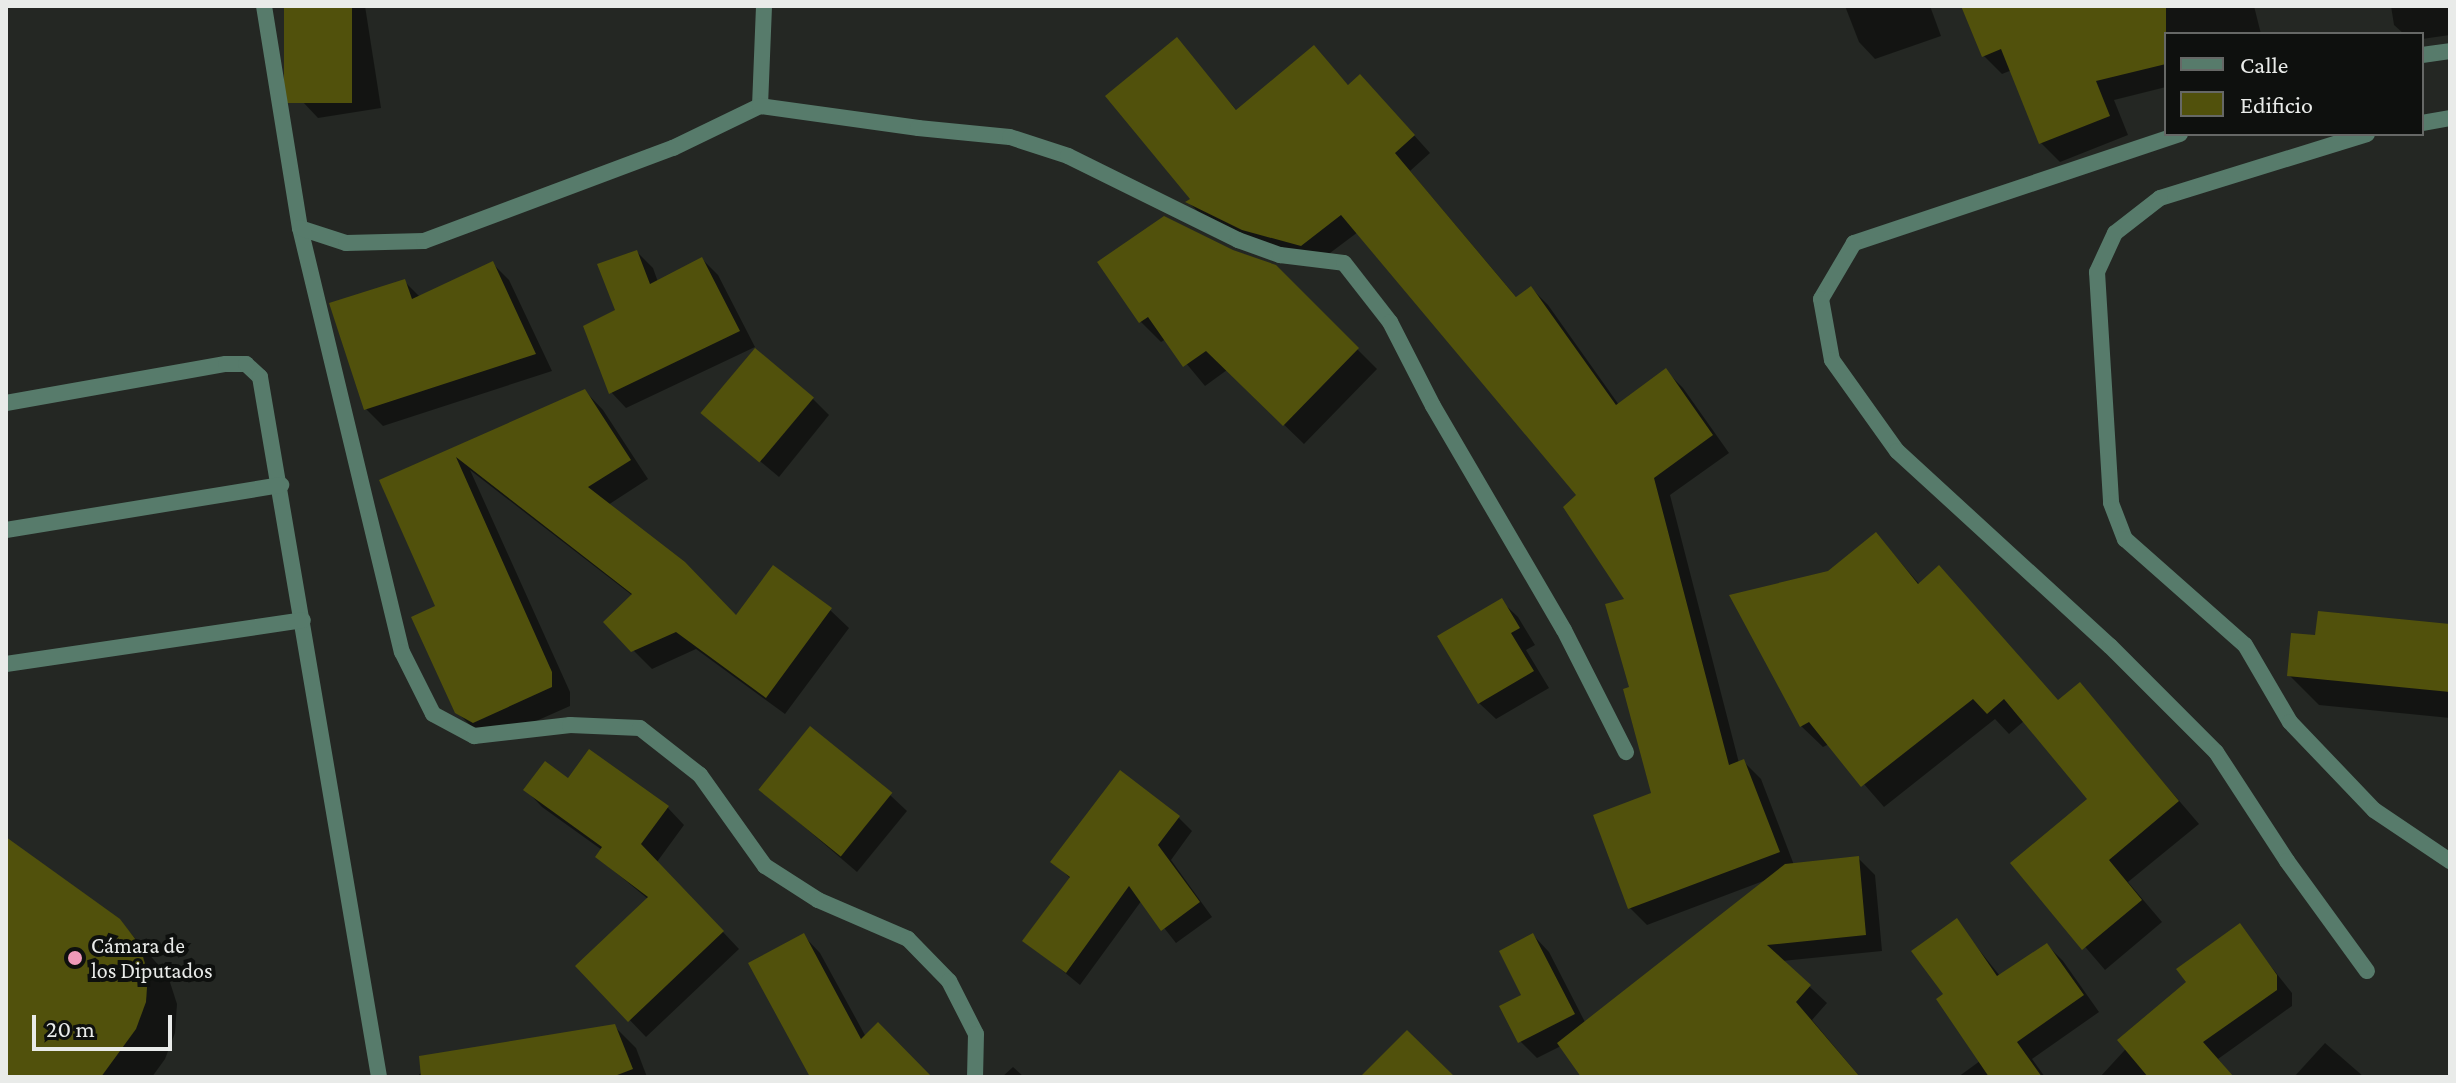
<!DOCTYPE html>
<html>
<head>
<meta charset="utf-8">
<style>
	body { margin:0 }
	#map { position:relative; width:2456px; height:1083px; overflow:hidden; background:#242723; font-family:"Crimson Pro",serif }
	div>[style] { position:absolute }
	.shadow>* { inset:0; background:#0007 }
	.building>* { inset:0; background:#51510c; transform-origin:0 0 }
	.lane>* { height:16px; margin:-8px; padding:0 8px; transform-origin:8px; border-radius:8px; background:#577b6b }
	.street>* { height:16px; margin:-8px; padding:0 8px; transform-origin:8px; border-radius:8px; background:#577b6b }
	.dots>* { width:22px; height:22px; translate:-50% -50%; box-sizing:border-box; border:4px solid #0e100e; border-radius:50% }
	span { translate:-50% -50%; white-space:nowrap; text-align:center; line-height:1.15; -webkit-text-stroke:8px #0e100e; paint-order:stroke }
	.poi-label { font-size:22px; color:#e9ebe9 }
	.left { translate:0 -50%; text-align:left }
	.frame { position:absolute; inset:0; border:8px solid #e9ebe9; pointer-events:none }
	.legend { position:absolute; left:2164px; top:32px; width:260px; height:104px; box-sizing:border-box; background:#0e100e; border:2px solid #666866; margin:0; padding:10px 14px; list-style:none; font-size:24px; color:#e9ebe9 }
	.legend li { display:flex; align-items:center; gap:16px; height:40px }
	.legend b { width:40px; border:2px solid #666866 }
	.scale { position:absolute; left:32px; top:1015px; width:140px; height:36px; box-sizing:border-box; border:4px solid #e9ebe9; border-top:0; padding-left:10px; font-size:24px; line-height:28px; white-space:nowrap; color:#e9ebe9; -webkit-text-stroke:6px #0e100e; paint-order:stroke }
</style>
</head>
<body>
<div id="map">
	<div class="shadow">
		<i style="clip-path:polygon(286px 6px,365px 6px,381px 108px,318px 118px,302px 101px)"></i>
		<i style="clip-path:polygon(1845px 6px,1930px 6px,1941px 36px,1875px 59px,1859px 42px)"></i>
		<i style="clip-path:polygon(1971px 6px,2254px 6px,2261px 34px,2166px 34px,2166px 87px,2114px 100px,2128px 135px,2060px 162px,2041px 143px,2012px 70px,2002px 74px,1984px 56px)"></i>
		<i style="clip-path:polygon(2391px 6px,2450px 6px,2450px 35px,2422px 39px,2422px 34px,2404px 34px,2394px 25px)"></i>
		<i style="clip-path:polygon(1177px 40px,1238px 112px,1314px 48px,1349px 86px,1377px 94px,1430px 153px,1410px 171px,1517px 298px,1531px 288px,1548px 305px,1619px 405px,1666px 371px,1683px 388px,1729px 453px,1670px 495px,1739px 763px,1744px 762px,1761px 779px,1794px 865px,1858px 858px,1875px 875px,1882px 951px,1782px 961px,1827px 1003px,1812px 1020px,1860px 1077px,1583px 1077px,1561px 1046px,1537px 1058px,1520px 1041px,1533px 935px,1549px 952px,1586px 1024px,1766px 880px,1647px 925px,1630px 908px,1653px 794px,1632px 689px,1628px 600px,1578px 495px,1358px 232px,1318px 262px,1261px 246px,1205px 218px,1188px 202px,1193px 199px)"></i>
		<i style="clip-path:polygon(637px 252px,653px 268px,658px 282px,702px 259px,718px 275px,755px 347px,626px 408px,611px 392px,618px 311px)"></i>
		<i style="clip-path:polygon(1100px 262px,1275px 267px,1377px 369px,1304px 444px,1227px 370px,1205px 386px,1166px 339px,1161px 342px,1141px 322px)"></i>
		<i style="clip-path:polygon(492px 263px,509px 280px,552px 371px,383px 426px,366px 409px,405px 282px,420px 297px)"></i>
		<i style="clip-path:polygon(585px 391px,603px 410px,648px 479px,608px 505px,742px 624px,830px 610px,849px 628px,785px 714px,696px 649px,652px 669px,605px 622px,633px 596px,470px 470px,570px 692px,570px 706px,493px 740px,476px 731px,457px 712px,437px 607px,381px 481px)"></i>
		<i style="clip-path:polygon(812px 398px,829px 415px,779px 477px,704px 414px)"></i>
		<i style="clip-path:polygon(1876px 534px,1920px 585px,2059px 702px,2080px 685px,2199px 824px,2128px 882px,2162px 922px,2105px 970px,2013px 863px,2090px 800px,2024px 721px,2009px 734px,1995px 719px,1884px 807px,1829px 744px,1823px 747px,1801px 726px,1829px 573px)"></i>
		<i style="clip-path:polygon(1501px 601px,1518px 617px,1535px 645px,1526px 650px,1549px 688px,1496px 719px,1479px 703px)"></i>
		<i style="clip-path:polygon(2450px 626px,2450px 718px,2319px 705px,2289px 675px,2317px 637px)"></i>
		<i style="clip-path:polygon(590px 752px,668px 808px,684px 825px,657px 862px,739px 949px,646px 1037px,578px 966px,648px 899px,597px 857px,602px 850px,542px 807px,526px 790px,569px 781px)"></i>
		<i style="clip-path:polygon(761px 790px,890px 795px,907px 811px,857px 872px)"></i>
		<i style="clip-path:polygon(1179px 818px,1192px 831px,1171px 860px,1212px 917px,1176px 943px,1142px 900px,1080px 985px,1025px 940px,1071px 879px,1053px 862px)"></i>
		<i style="clip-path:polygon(6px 840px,119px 920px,168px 976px,177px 1004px,175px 1033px,165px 1059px,152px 1077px,6px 1077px)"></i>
		<i style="clip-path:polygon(1956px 921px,2000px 976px,2047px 945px,2063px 961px,2099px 1012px,2032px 1059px,2045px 1077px,1958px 1077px,1980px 1061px,1946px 995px)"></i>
		<i style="clip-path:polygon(2239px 926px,2292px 993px,2292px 1006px,2218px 1059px,2233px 1077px,2100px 1077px)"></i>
		<i style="clip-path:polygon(804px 936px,820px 953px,866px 1037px,929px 1077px,820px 1077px)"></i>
		<i style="clip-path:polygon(614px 1026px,636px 1048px,647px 1077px,419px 1077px,419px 1074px)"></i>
		<i style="clip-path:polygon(2325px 1043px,2364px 1077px,2294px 1077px)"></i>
		<i style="clip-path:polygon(1013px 1067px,1024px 1077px,1002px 1077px)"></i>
	</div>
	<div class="building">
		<i style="left:284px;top:6px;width:68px;height:97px"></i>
		<i style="clip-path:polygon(1961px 6px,2166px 6px,2166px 64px,2096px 81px,2110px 116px,2039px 144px,2001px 49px,1982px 57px)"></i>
		<i style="clip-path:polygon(1177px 37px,1236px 110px,1314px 45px,1348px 85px,1360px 74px,1415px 135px,1395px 153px,1516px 297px,1531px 286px,1616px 405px,1666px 368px,1713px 435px,1654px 478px,1729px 765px,1744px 759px,1780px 852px,1628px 909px,1593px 815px,1651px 793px,1623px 689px,1629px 687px,1605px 604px,1624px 599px,1563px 507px,1576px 495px,1341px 215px,1301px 246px,1242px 230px,1185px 202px,1190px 199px,1105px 96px)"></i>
		<i style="clip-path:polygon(1164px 216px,1233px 250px,1276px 265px,1359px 348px,1283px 426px,1206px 351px,1183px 367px,1148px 317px,1139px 323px,1097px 262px)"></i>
		<i style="clip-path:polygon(637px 250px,650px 284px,702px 257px,740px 331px,609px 394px,583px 326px,615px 310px,597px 264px)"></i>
		<i style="clip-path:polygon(493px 261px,536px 354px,364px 410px,329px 303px,405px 279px,412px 299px)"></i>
		<i style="left:755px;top:348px;width:77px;height:85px;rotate:40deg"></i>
		<i style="clip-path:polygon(585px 389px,631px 460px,588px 487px,685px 562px,736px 615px,773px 565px,832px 608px,766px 698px,676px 632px,631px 652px,603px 622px,632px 594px,456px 457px,552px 672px,552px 687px,473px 723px,455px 713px,411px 617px,435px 606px,379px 480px)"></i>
		<i style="clip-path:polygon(1876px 532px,1918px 584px,1939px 565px,2058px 700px,2080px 682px,2179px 801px,2109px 860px,2142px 900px,2082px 950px,2010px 863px,2087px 799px,2004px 699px,1987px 714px,1973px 699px,1861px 787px,1809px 722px,1800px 727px,1729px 595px,1828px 571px)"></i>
		<i style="clip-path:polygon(1502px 598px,1520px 628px,1511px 633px,1534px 671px,1478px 704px,1437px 636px)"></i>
		<i style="clip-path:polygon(2318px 611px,2450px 624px,2450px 692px,2287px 676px,2291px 633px,2315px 635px)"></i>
		<i style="left:810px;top:726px;width:106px;height:82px;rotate:39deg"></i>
		<i style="clip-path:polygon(589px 749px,669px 806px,641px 844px,724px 931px,628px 1022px,575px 966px,648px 897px,595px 857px,602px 847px,523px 790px,545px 761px,568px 778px)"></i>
		<i style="clip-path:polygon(1120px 770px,1180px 816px,1158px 845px,1200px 902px,1161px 931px,1129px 886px,1066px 973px,1022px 941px,1070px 877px,1050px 862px)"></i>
		<i style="clip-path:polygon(6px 837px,120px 919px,139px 944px,148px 973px,146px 1002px,136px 1029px,101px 1077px,6px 1077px)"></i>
		<i style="clip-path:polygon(1859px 856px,1866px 935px,1767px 945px,1811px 985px,1796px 1002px,1860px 1077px,1581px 1077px,1557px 1043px,1785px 864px)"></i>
		<i style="clip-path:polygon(1957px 918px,1997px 976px,2047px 943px,2084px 995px,2017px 1042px,2042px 1077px,1989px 1077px,1936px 999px,1943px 994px,1911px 951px)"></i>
		<i style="clip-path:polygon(2240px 923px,2277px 975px,2277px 990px,2203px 1042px,2234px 1077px,2148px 1077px,2117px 1040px,2186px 982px,2176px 969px)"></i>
		<i style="clip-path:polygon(804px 933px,861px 1039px,878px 1022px,932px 1077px,810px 1077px,748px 963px)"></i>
		<i style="clip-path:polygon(1533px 933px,1575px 1014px,1518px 1043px,1499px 1006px,1521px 995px,1499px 951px)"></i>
		<i style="clip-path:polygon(615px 1024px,633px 1069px,612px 1077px,421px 1077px,419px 1056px)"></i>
		<i style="clip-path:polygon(1407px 1030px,1455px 1077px,1360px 1077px)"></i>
	</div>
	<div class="lane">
		<i style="left:6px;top:403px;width:223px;rotate:-10.1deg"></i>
		<i style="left:226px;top:364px;width:20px"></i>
		<i style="left:246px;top:364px;width:19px;rotate:43deg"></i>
		<i style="left:260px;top:377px;width:710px;rotate:80.35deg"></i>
		<i style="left:6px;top:530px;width:279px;rotate:-9.3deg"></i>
		<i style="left:6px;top:664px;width:300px;rotate:-8.4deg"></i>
	</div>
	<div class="street">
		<i style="left:264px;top:6px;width:225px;rotate:80.8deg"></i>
		<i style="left:300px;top:228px;width:436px;rotate:76.5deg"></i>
		<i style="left:402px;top:652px;width:69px;rotate:63.4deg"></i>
		<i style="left:433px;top:714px;width:47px;rotate:28.2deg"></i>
		<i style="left:474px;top:736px;width:97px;rotate:-6.5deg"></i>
		<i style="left:570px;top:725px;width:70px;rotate:2.5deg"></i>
		<i style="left:640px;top:728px;width:76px;rotate:38.1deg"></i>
		<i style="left:700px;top:775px;width:112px;rotate:54.5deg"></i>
		<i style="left:765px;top:866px;width:63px;rotate:32.7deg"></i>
		<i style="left:818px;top:900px;width:98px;rotate:23.4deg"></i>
		<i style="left:908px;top:939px;width:59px;rotate:45.7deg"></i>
		<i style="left:949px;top:981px;width:59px;rotate:63deg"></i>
		<i style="left:976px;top:1034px;width:43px;rotate:91.3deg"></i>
		<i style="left:2422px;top:55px;width:28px;rotate:-8deg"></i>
		<i style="left:760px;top:106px;width:100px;rotate:-87.7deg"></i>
		<i style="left:2422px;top:123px;width:28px;rotate:-10deg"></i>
		<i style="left:2180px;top:134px;width:344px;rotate:161.5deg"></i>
		<i style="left:1854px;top:243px;width:65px;rotate:120.5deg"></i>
		<i style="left:1821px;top:299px;width:62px;rotate:79.8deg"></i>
		<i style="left:1832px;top:360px;width:112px;rotate:54.5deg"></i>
		<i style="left:1897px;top:451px;width:289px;rotate:42.5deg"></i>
		<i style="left:2110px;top:646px;width:150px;rotate:45deg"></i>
		<i style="left:2216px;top:752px;width:130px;rotate:56.9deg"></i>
		<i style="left:2287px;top:861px;width:136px;rotate:54deg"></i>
		<i style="left:2367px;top:134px;width:217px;rotate:162.8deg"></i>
		<i style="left:2160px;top:198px;width:57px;rotate:142.1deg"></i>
		<i style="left:2115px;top:233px;width:43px;rotate:114.8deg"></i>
		<i style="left:2097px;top:272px;width:231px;rotate:86.5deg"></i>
		<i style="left:2111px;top:503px;width:39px;rotate:69deg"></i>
		<i style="left:2125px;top:539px;width:160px;rotate:41.5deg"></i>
		<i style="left:2245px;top:645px;width:89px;rotate:59.7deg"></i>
		<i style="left:2290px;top:722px;width:122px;rotate:46.3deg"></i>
		<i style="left:2374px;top:810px;width:92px;rotate:33.9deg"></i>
		<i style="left:300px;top:228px;width:48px;rotate:18.1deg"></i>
		<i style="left:346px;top:243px;width:78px;rotate:-1.5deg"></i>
		<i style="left:424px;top:241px;width:266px;rotate:-20.5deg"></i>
		<i style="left:673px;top:148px;width:97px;rotate:-25.8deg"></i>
		<i style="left:760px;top:106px;width:160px;rotate:7.9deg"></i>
		<i style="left:918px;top:128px;width:92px;rotate:5.6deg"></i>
		<i style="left:1010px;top:137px;width:61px;rotate:18.1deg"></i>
		<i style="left:1068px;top:156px;width:190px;rotate:26.3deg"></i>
		<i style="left:1238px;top:240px;width:45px;rotate:19.7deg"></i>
		<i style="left:1280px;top:255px;width:64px;rotate:7.1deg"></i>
		<i style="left:1344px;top:263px;width:75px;rotate:52.1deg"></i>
		<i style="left:1390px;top:322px;width:94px;rotate:62.9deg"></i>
		<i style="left:1433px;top:406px;width:259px;rotate:59.7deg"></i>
		<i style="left:1564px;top:630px;width:137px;rotate:63.1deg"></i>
	</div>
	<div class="dots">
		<i style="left:75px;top:958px;background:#ef9ab9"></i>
	</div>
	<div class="poi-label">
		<span class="left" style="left:91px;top:958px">Cámara de<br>los Diputados</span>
	</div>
	<div class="frame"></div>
	<ul class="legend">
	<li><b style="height:10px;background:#577b6b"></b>Calle</li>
	<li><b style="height:22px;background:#51510c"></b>Edificio</li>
	</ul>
	<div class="scale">20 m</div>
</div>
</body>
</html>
